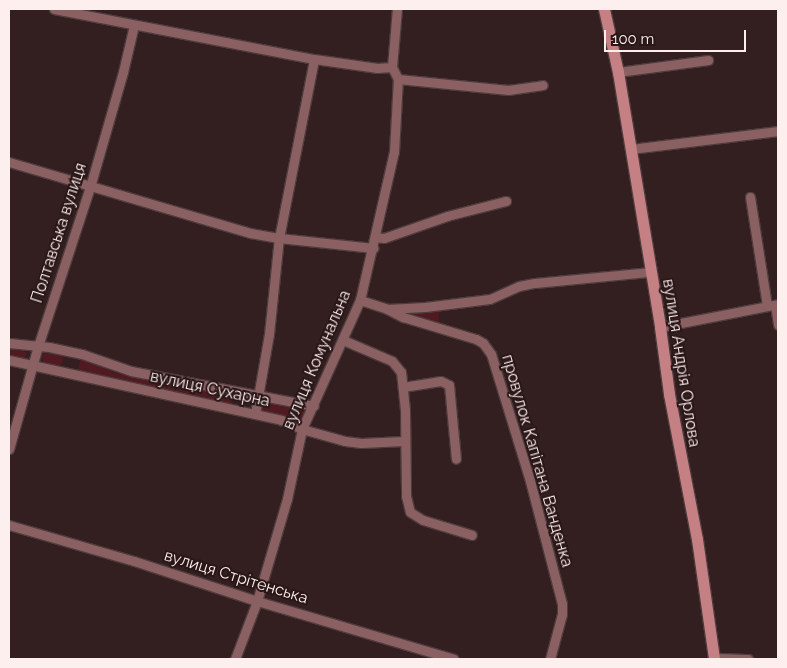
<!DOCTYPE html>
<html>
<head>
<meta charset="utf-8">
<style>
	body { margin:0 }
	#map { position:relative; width:787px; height:668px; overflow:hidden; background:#331f20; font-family:Raleway,sans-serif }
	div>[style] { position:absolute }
	.green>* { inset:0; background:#511a21 }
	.roads { filter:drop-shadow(1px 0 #4f3c3d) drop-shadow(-1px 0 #4f3c3d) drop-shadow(0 1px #4f3c3d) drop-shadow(0 -1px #4f3c3d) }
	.street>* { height:9px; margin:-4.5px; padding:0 4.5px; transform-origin:4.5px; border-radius:4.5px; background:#8b6062 }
	.secondary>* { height:11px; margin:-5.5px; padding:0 5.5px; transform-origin:5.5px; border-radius:5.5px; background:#c58084 }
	span { translate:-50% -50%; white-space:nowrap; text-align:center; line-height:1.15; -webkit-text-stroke:4px #291617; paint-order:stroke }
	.street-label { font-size:16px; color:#feefef }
	.frame { position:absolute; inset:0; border:10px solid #feefef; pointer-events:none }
	.scale { position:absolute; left:604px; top:30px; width:142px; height:22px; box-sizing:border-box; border:2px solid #feefef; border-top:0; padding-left:6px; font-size:15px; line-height:18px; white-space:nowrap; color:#feefef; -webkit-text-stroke:4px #291617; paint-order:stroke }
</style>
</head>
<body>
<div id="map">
	<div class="green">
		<i style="clip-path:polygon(438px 309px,440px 326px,401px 313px)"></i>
		<i style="clip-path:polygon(9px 348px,25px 352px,27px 354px,25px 358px,21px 358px,9px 354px)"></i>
		<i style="clip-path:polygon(50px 351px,64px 354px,60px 369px,43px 364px,42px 355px)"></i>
		<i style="clip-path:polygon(81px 358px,115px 373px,228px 395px,234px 399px,231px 403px,228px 403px,77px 373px)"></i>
		<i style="clip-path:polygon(261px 402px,298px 408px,304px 412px,304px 415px,300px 420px,296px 420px,262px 411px,260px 410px)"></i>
	</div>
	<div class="roads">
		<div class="street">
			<i style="left:54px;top:9px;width:265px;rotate:10.9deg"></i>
			<i style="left:314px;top:59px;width:64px;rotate:8.1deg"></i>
			<i style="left:377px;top:68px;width:15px;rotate:-4deg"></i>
			<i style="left:618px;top:72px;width:91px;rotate:-7.6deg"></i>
			<i style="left:398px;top:79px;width:111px;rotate:5.7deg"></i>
			<i style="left:508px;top:90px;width:35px;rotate:-8deg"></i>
			<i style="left:631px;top:149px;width:148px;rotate:-7deg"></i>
			<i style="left:9px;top:162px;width:251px;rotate:16.4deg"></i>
			<i style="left:250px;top:233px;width:29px;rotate:10deg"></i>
			<i style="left:279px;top:238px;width:95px;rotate:6.1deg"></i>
			<i style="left:750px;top:197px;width:110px;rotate:81.1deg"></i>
			<i style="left:375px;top:237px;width:9px;rotate:6deg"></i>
			<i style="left:384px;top:238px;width:67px;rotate:-19.2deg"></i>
			<i style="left:447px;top:216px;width:61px;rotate:-14.3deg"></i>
			<i style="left:360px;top:300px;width:28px;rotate:18deg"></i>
			<i style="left:387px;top:309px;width:38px;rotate:-3deg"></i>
			<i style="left:425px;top:307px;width:65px;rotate:-7deg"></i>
			<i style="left:490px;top:299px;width:32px;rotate:-24deg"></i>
			<i style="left:519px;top:286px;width:16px;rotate:-11deg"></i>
			<i style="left:535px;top:283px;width:116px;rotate:-5.5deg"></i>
			<i style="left:775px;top:305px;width:20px;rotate:81deg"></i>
			<i style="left:387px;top:309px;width:18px;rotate:27deg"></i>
			<i style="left:403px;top:317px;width:76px;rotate:16.8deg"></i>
			<i style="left:476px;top:339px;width:8px;rotate:30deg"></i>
			<i style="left:483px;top:343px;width:14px;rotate:54deg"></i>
			<i style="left:491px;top:354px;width:133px;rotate:72.9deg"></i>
			<i style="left:530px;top:481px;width:127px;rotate:75.4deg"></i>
			<i style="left:562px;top:604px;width:10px;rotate:90deg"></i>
			<i style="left:562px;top:614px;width:47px;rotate:104.9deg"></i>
			<i style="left:660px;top:327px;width:120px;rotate:-11deg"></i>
			<i style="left:343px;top:340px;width:53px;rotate:23.2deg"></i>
			<i style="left:392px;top:361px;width:14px;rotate:51deg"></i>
			<i style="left:401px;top:372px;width:38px;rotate:84deg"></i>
			<i style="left:405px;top:410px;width:86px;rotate:89.3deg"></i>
			<i style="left:406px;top:496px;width:16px;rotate:76deg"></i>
			<i style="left:410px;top:512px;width:15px;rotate:32deg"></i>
			<i style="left:423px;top:520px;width:51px;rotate:17deg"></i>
			<i style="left:9px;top:343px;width:40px;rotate:5.7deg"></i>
			<i style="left:49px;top:347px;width:34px;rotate:12deg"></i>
			<i style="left:82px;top:354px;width:52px;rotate:19.1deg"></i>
			<i style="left:131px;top:371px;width:186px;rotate:10.8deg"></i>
			<i style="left:9px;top:360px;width:279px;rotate:12.4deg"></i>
			<i style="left:281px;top:420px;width:23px;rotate:23deg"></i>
			<i style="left:302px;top:429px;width:45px;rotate:15.6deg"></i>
			<i style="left:345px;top:441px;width:16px;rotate:7deg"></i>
			<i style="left:361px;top:443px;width:43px;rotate:-2.7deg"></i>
			<i style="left:403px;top:387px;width:38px;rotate:-9deg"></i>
			<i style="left:441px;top:381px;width:9px;rotate:27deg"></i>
			<i style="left:449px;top:385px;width:74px;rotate:84.6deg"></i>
			<i style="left:255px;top:414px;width:81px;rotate:-80.1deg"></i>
			<i style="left:269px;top:334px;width:97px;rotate:-84.1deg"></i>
			<i style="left:279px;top:238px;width:182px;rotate:-78.9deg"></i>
			<i style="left:9px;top:449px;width:107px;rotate:-74.3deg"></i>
			<i style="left:38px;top:346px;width:167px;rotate:-71.9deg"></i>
			<i style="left:90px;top:187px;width:120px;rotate:-74deg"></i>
			<i style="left:123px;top:72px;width:48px;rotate:-76.8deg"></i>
			<i style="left:9px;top:525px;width:130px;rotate:16.1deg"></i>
			<i style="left:134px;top:561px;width:129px;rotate:18deg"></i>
			<i style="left:257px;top:601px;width:205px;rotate:16.4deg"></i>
			<i style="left:714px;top:658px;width:34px;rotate:2deg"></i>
			<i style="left:235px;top:659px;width:62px;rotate:-69.2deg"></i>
			<i style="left:257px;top:601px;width:106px;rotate:-73.6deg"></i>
			<i style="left:287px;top:499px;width:72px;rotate:-77.9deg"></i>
			<i style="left:302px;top:429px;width:141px;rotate:-65.8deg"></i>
			<i style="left:360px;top:300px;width:152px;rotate:-77.1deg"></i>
			<i style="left:394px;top:152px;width:73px;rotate:-86.9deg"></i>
			<i style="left:398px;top:79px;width:13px;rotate:-117deg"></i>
			<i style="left:392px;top:67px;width:58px;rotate:-85.1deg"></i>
		</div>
		<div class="secondary">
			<i style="left:604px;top:9px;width:65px;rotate:77.5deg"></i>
			<i style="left:618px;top:72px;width:258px;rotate:80.6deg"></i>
			<i style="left:660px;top:327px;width:68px;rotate:82.3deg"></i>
			<i style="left:669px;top:394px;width:148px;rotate:79.1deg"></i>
			<i style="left:697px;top:539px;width:121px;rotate:81.9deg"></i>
		</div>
	</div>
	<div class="street-label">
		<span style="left:59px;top:233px;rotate:-72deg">Полтавська вулиця</span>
		<span style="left:317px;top:360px;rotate:-67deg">вулиця Комунальна</span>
		<span style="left:681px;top:363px;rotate:81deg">вулиця Андрія Орлова</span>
		<span style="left:210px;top:389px;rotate:12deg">вулиця Сухарна</span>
		<span style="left:537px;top:461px;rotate:74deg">провулок Капітана Ванденка</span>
		<span style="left:236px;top:577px;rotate:17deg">вулиця Стрітенська</span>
	</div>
	<div class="frame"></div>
	<div class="scale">100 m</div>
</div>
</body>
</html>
